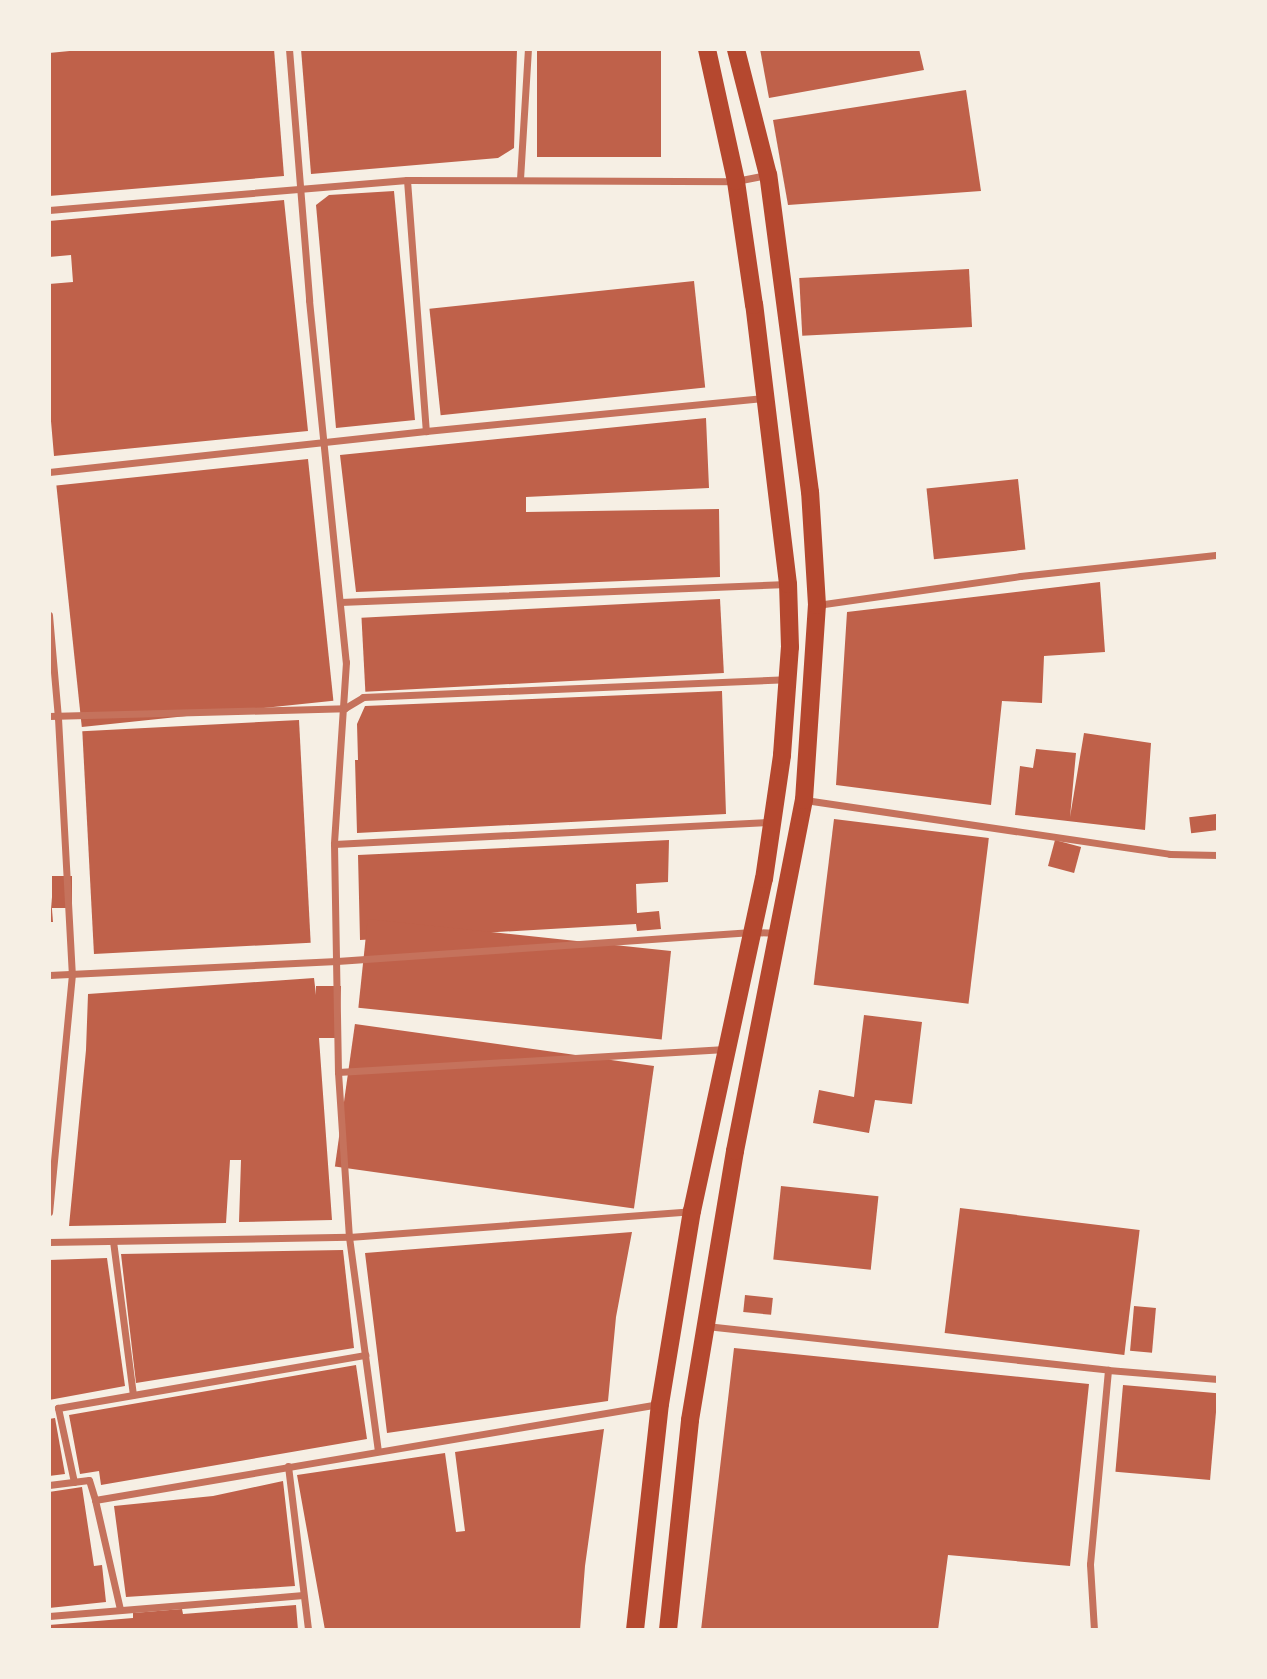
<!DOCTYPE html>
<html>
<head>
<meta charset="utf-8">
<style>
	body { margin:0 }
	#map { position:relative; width:1267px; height:1679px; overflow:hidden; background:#f6efe4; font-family:"Asap Condensed",sans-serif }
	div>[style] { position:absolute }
	.building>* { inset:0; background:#bf614a; transform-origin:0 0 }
	.minor>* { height:7px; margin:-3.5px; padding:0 3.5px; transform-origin:3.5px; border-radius:3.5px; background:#c5725c }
	.primary>* { height:18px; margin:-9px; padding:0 9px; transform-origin:9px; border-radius:9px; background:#b5482f }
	span { translate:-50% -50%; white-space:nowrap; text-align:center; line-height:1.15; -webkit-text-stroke:6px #f6efe4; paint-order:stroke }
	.frame { position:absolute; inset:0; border:51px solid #f6efe4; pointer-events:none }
</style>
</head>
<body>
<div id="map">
	<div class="building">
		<i style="clip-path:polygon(90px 49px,274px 49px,284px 176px,49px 196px,49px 53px)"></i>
		<i style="clip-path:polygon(301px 49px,517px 49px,514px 148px,498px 158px,311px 174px)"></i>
		<i style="left:537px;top:49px;width:124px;height:108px"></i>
		<i style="clip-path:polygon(760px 49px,919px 49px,924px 70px,769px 98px)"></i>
		<i style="clip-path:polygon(966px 90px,981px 191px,788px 205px,773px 120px)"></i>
		<i style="clip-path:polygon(394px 191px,415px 420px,336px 428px,316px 205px,329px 195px)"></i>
		<i style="clip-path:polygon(284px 200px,308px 431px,54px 456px,49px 398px,49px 284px,73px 282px,71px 255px,49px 257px,49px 221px)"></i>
		<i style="left:969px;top:269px;width:58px;height:170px;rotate:87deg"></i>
		<i style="left:694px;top:281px;width:107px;height:266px;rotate:84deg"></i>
		<i style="clip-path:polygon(706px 418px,709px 488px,526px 497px,526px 512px,719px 509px,720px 577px,356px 592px,340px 455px)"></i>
		<i style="left:308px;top:459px;width:243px;height:253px;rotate:84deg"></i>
		<i style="left:1018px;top:479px;width:71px;height:92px;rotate:84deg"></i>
		<i style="clip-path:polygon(1100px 582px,1105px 652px,1044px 656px,1042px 703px,1002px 701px,991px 805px,836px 785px,847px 612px)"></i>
		<i style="left:720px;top:599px;width:74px;height:359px;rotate:87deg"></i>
		<i style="clip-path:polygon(722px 691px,726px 814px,357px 833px,355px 760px,358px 760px,357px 724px,365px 706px)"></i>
		<i style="left:299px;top:720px;width:223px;height:217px;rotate:87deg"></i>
		<i style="clip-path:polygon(1084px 733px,1151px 743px,1145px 830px,1015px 815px,1020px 766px,1033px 768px,1036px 749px,1076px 753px,1070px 817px)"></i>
		<i style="left:1216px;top:814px;width:16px;height:27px;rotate:83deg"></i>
		<i style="left:834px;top:819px;width:156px;height:167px;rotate:7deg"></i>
		<i style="clip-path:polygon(669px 840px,668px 882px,636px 884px,637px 913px,659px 911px,661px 929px,637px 931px,636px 924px,360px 940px,358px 855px)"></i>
		<i style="left:1055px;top:840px;width:27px;height:27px;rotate:15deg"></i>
		<i style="left:52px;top:876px;width:20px;height:32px"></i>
		<i style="clip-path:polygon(51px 897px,53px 922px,49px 922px,49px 898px)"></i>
		<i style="left:671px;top:951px;width:89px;height:305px;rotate:96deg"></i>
		<i style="clip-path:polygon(314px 978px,316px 995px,316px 986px,341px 986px,339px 1038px,319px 1038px,332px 1220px,239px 1222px,241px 1160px,230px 1160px,226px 1223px,69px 1226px,86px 1050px,88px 994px)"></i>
		<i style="clip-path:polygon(864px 1015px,922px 1022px,912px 1104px,875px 1100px,869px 1133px,813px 1123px,819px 1090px,854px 1097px)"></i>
		<i style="left:654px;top:1066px;width:144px;height:302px;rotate:98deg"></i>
		<i style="left:781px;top:1186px;width:98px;height:74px;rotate:6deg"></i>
		<i style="left:960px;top:1208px;width:181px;height:126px;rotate:7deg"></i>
		<i style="clip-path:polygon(632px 1232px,616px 1317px,608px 1401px,387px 1433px,365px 1253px)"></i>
		<i style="clip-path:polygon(343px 1250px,354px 1348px,136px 1383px,121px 1254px)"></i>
		<i style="clip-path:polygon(107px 1258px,125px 1386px,49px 1400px,49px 1260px)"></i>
		<i style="left:745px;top:1295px;width:28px;height:17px;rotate:6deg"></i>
		<i style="left:1134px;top:1306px;width:22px;height:45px;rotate:5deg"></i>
		<i style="clip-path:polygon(734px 1348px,1089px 1384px,1070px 1566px,948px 1555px,938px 1630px,701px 1630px)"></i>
		<i style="clip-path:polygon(356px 1365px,367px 1439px,101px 1485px,99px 1471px,80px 1474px,69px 1415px)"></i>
		<i style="left:1123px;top:1385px;width:95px;height:87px;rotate:5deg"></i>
		<i style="clip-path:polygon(55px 1418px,65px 1474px,49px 1476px,49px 1419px)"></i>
		<i style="clip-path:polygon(604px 1429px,585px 1566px,580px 1630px,325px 1630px,297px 1475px,445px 1453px,456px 1532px,465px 1531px,455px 1452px)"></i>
		<i style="clip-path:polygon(283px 1481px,295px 1586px,126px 1597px,114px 1506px,213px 1496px)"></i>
		<i style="clip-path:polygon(82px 1487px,94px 1566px,102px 1565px,106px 1602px,49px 1608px,49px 1492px)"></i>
		<i style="clip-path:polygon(296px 1605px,298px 1630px,49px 1630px,49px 1625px,133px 1618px,133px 1613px,182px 1609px,183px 1614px)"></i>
	</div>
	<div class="minor">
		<i style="left:289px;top:49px;width:252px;rotate:85.4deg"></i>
		<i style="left:309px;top:300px;width:364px;rotate:84.2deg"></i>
		<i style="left:346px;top:662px;width:182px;rotate:93.8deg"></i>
		<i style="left:334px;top:844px;width:228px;rotate:89deg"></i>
		<i style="left:338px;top:1072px;width:165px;rotate:86.2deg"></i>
		<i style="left:349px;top:1237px;width:216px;rotate:82.3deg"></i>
		<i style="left:520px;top:179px;width:130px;rotate:-86.5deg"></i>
		<i style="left:407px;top:180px;width:252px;rotate:85.7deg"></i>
		<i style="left:49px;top:210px;width:359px;rotate:-4.8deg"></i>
		<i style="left:407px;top:180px;width:329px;rotate:0.2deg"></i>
		<i style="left:736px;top:181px;width:32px;rotate:-11deg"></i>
		<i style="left:49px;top:472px;width:379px;rotate:-6.2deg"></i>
		<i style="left:426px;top:431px;width:341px;rotate:-5.6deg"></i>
		<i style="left:340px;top:602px;width:447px;rotate:-2.3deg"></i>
		<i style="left:817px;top:605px;width:205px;rotate:-8.1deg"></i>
		<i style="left:1020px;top:576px;width:199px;rotate:-6.1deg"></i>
		<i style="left:49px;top:615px;width:103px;rotate:85deg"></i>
		<i style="left:58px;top:718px;width:256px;rotate:86.9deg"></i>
		<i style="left:72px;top:974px;width:239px;rotate:95.5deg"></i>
		<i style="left:49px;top:716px;width:296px;rotate:-1.5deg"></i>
		<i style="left:345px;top:708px;width:21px;rotate:-31deg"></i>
		<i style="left:363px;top:697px;width:423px;rotate:-2.4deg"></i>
		<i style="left:805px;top:800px;width:369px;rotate:8.4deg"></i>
		<i style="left:1170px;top:854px;width:48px;rotate:1.2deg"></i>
		<i style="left:334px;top:844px;width:437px;rotate:-2.9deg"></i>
		<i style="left:49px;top:975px;width:288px;rotate:-2.8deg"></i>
		<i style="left:337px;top:961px;width:416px;rotate:-4deg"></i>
		<i style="left:752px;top:932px;width:26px;rotate:2deg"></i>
		<i style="left:338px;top:1072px;width:388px;rotate:-3.4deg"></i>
		<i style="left:113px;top:1241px;width:155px;rotate:82.6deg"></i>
		<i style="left:49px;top:1242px;width:300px;rotate:-1deg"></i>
		<i style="left:349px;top:1237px;width:343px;rotate:-4.3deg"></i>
		<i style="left:706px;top:1326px;width:404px;rotate:6.2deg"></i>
		<i style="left:1108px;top:1370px;width:110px;rotate:4.7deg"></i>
		<i style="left:288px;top:1466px;width:165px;rotate:83deg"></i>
		<i style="left:74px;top:1482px;width:76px;rotate:-102.2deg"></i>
		<i style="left:58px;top:1408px;width:312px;rotate:-9.8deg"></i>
		<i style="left:49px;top:1485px;width:40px;rotate:-7.1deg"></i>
		<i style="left:89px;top:1480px;width:21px;rotate:73deg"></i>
		<i style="left:95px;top:1500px;width:572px;rotate:-9.66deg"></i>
		<i style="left:95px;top:1500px;width:112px;rotate:77.1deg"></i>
		<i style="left:49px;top:1616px;width:255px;rotate:-4.7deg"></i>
		<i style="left:1094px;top:1630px;width:66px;rotate:-93.5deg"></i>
		<i style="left:1090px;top:1564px;width:195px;rotate:-84.7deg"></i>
	</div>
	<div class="primary">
		<i style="left:635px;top:1630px;width:227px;rotate:-83.7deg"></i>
		<i style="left:660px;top:1404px;width:196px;rotate:-80.6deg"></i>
		<i style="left:692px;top:1211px;width:340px;rotate:-77.8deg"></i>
		<i style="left:764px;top:879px;width:125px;rotate:-81.7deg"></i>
		<i style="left:782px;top:755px;width:108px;rotate:-85.8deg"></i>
		<i style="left:790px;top:647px;width:63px;rotate:-91.8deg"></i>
		<i style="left:788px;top:584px;width:281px;rotate:-96.9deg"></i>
		<i style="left:754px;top:305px;width:125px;rotate:-98.3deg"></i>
		<i style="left:736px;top:181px;width:135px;rotate:-102.4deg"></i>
		<i style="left:668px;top:1630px;width:211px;rotate:-84deg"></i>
		<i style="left:690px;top:1420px;width:273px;rotate:-80.5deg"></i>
		<i style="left:735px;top:1151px;width:358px;rotate:-78.9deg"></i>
		<i style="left:804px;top:800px;width:195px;rotate:-86.2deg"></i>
		<i style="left:817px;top:605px;width:113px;rotate:-93.5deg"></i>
		<i style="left:810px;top:492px;width:320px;rotate:-97.5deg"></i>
		<i style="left:768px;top:175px;width:130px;rotate:-104.3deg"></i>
	</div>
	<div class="frame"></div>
</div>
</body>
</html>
